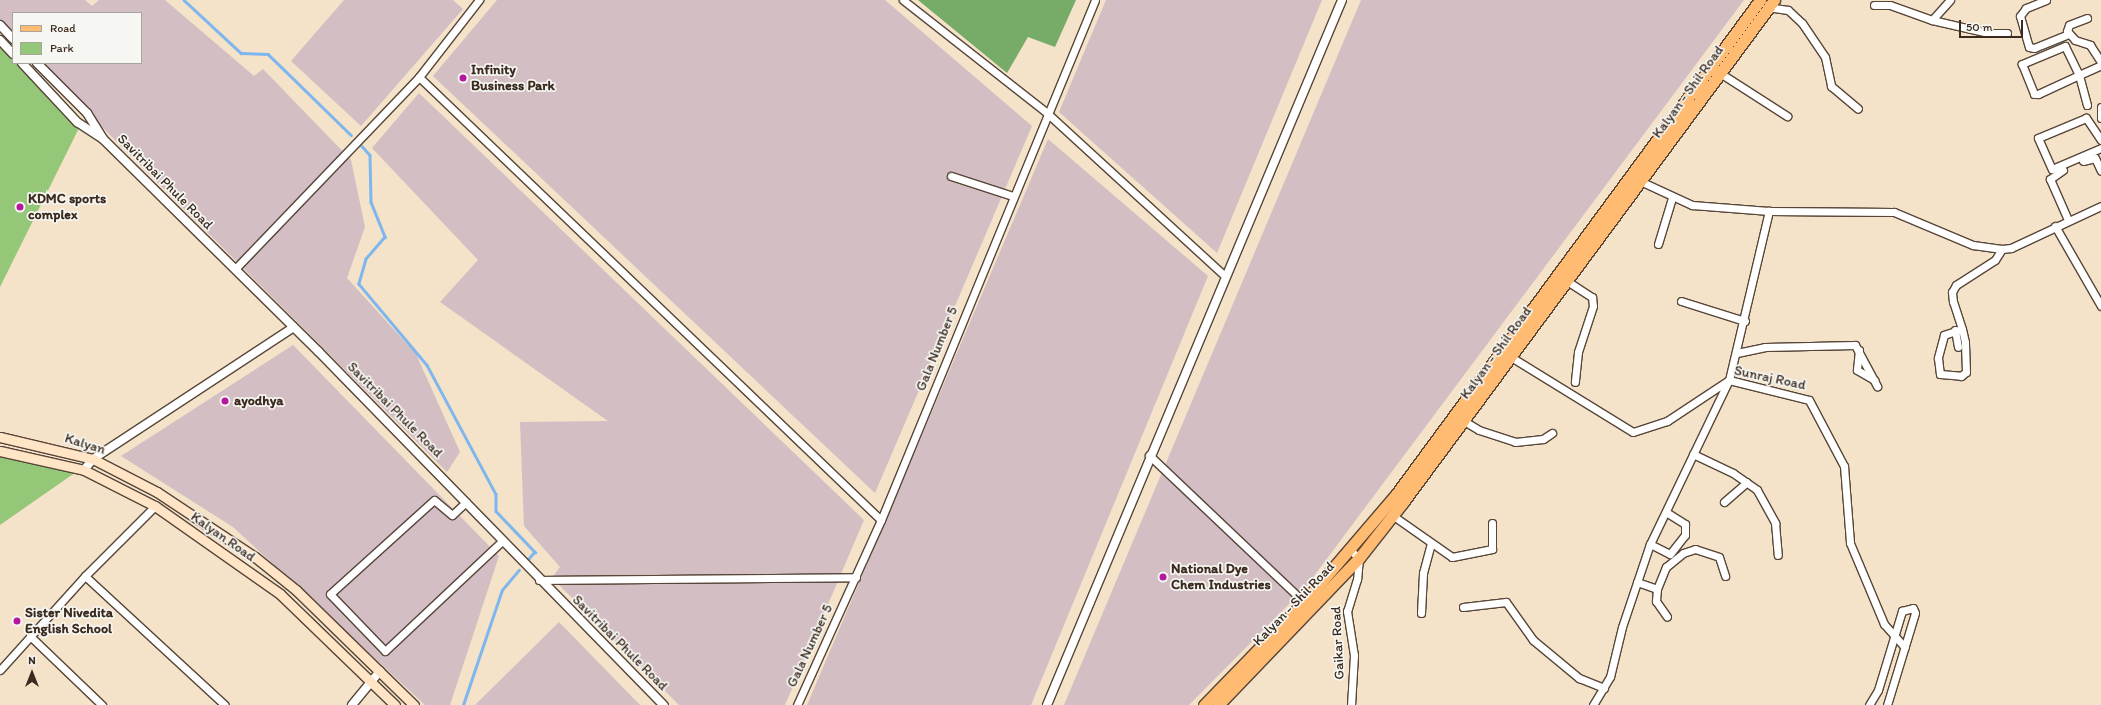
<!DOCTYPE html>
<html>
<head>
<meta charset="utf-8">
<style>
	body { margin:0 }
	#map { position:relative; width:2101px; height:705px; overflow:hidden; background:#f4e2c9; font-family:Itim,sans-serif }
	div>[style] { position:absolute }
	.industrial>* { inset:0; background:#d2bec3 }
	.green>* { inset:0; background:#94c778 }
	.forest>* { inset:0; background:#77ac68 }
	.stream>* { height:2.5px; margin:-1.25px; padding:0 1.25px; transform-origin:1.25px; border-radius:1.25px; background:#7eb6ee }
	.roads { filter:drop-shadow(1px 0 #574638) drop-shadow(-1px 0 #574638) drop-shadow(0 1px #574638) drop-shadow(0 -1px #574638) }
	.minor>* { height:7px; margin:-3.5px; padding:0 3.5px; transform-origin:3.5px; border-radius:3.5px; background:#fff }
	.tertiary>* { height:8px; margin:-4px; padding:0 4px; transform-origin:4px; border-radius:4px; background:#fff }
	.secondary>* { height:9px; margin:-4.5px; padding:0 4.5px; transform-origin:4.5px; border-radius:4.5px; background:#ffe4c6 }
	.primary>* { height:11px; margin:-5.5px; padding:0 5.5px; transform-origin:5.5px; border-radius:5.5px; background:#ffbb71 }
	.dots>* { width:11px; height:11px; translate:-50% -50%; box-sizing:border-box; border:2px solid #f6f6f2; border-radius:50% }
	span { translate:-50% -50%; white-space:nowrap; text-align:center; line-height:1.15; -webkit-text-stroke:3.5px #f6f6f2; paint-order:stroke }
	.poi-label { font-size:14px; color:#3b2a1e; font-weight:700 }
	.left { translate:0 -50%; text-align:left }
	.street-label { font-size:14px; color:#3b2a1e }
	.legend { position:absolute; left:12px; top:12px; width:130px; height:52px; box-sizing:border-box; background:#f6f6f2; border:1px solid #aba49d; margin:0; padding:5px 7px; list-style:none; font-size:12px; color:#3b2a1e }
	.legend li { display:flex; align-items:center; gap:8px; height:20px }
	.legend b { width:20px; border:1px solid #aba49d }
	.north { position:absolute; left:12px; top:653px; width:40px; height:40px; -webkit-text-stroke:3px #f6f6f2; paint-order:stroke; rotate:0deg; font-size:11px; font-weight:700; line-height:16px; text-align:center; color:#3b2a1e }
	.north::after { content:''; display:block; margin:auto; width:14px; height:18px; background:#3b2a1e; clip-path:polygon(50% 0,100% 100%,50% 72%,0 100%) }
	.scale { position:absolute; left:1959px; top:20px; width:64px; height:18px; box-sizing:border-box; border:2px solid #3b2a1e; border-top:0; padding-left:5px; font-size:12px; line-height:14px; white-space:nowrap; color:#3b2a1e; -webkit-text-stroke:3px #f6f6f2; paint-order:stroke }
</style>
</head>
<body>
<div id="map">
	<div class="industrial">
		<i style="clip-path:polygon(0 0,85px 0,92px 6px,99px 0,165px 0,254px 76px,263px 69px,351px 160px,365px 227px,347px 278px,416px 354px,460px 452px,447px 472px,38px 63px,141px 63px,141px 13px,13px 13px,13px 38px,0 25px)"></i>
		<i style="clip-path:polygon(344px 0,453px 0,463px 9px,361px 126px,291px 61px)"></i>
		<i style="clip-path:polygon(497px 0,885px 0,1032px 126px,875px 493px,433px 76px)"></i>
		<i style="clip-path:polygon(1106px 0,1322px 0,1217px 253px,1059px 112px)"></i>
		<i style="clip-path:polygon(1361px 0,1744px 0,1305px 588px,1189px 705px,1064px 705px)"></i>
		<i style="clip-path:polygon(419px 93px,864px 520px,785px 705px,679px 705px,552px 578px,560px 567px,524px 526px,520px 422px,608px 421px,440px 302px,478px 260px,372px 148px)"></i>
		<i style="clip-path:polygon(1048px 139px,1208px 276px,1031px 705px,807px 705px)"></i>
		<i style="clip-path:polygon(293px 345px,499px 556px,450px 705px,425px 705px,233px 527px,121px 456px)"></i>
		<i style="clip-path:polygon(559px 622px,640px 705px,475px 705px)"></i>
	</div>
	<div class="green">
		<i style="clip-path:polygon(0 47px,79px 128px,0 287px)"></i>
		<i style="clip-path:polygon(0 455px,76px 472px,0 525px)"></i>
	</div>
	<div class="forest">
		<i style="clip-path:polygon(918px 0,1076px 0,1055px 47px,1028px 37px,1007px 73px)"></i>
	</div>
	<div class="stream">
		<i style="left:184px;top:0;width:78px;rotate:42.9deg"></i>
		<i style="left:241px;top:53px;width:27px;rotate:2deg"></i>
		<i style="left:268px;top:54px;width:116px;rotate:44.3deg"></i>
		<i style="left:361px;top:145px;width:13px;rotate:48deg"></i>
		<i style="left:370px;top:155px;width:47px;rotate:88.8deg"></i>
		<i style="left:371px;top:202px;width:38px;rotate:68deg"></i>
		<i style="left:385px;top:237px;width:29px;rotate:131deg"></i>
		<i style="left:366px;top:259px;width:26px;rotate:106deg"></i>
		<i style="left:359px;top:284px;width:106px;rotate:50deg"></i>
		<i style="left:427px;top:365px;width:146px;rotate:61.9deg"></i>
		<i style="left:496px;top:494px;width:17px;rotate:90deg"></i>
		<i style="left:496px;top:511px;width:57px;rotate:46.4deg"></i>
		<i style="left:535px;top:552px;width:9px;rotate:131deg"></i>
		<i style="left:463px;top:705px;width:121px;rotate:-71.3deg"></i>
		<i style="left:502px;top:590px;width:26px;rotate:-50deg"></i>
	</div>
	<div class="roads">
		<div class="minor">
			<i style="left:903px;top:0;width:183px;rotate:38.1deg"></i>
			<i style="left:1047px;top:113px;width:240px;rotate:42.5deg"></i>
			<i style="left:2046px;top:0;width:22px;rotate:158deg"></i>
			<i style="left:2026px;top:8px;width:10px;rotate:127deg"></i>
			<i style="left:2020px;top:16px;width:32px;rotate:74deg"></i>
			<i style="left:2029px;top:47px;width:5px;rotate:11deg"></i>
			<i style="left:2034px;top:48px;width:38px;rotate:-22deg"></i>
			<i style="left:1874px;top:5px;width:16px"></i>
			<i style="left:1890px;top:5px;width:45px;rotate:19.7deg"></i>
			<i style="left:1932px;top:20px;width:57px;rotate:13.1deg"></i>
			<i style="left:1988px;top:33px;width:19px"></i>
			<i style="left:1767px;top:7px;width:21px;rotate:8deg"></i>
			<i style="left:1788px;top:10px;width:19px;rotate:43deg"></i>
			<i style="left:1802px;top:23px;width:41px;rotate:55.9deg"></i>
			<i style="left:1825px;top:57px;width:30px;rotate:78deg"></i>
			<i style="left:1831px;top:86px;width:35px;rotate:40deg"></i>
			<i style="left:2087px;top:18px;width:19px;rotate:159deg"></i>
			<i style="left:2069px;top:25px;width:6px;rotate:108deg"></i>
			<i style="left:2067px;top:31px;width:12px;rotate:48deg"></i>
			<i style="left:2075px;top:40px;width:16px;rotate:18deg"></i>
			<i style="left:2090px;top:45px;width:20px;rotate:57deg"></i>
			<i style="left:1932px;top:20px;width:27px;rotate:-48deg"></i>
			<i style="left:1720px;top:73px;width:80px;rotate:32.7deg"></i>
			<i style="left:419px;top:77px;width:98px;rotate:-52.1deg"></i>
			<i style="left:2087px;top:105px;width:31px;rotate:-105deg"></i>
			<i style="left:2079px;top:75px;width:32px;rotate:-116deg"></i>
			<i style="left:2065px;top:46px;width:47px;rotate:157.3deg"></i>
			<i style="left:2022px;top:64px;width:32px;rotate:68deg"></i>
			<i style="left:2034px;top:94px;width:4px"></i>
			<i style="left:2038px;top:94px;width:45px;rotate:-24.9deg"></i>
			<i style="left:2079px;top:75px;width:24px;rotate:-24deg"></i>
			<i style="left:2101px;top:107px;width:11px;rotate:90deg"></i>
			<i style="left:2101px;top:140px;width:27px;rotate:-124deg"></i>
			<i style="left:2086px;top:118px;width:52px;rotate:157.4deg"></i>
			<i style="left:2038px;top:138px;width:34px;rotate:66deg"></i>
			<i style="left:2052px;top:169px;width:53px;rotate:-23.2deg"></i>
			<i style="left:2083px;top:161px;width:12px;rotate:-14deg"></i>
			<i style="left:2095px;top:158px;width:14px;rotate:65deg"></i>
			<i style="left:2063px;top:170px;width:16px;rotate:145deg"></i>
			<i style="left:2050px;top:179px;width:45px;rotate:66.3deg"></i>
			<i style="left:951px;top:176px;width:65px;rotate:17.9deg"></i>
			<i style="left:1769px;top:211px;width:125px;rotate:0.5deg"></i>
			<i style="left:1894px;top:212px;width:86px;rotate:22.7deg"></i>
			<i style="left:1973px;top:245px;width:29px;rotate:8deg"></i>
			<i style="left:2002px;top:249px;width:9px;rotate:-6deg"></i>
			<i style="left:2011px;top:248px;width:99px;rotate:-25deg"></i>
			<i style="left:2055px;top:226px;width:92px;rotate:60.1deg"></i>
			<i style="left:1658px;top:244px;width:48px;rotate:-73.1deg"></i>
			<i style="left:235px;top:269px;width:266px;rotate:-46.2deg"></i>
			<i style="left:419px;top:77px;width:640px;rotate:43.8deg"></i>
			<i style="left:1567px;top:281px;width:30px;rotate:33deg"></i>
			<i style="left:1592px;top:297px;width:9px;rotate:84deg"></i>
			<i style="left:1593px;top:306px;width:48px;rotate:108.1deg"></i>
			<i style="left:1578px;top:352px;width:30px;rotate:96deg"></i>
			<i style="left:1681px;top:301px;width:67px;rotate:17.4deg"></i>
			<i style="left:1962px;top:329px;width:19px;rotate:162deg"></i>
			<i style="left:1944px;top:335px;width:24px;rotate:105deg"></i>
			<i style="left:1938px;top:358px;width:16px;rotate:83deg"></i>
			<i style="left:1940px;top:374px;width:21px;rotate:5deg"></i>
			<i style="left:1961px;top:376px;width:6px;rotate:-39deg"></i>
			<i style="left:1966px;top:372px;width:30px;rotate:-92deg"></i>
			<i style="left:1965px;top:342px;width:13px;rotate:-103deg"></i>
			<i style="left:1962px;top:329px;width:28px;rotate:-108deg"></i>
			<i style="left:1953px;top:302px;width:10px;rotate:-96deg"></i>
			<i style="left:1952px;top:292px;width:8px;rotate:-60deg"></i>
			<i style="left:1956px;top:285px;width:46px;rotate:-32.7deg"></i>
			<i style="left:1995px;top:260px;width:13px;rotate:-58deg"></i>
			<i style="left:1955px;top:330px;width:17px;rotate:80deg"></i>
			<i style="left:1859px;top:350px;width:20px;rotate:96deg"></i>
			<i style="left:1857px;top:370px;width:20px;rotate:30deg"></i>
			<i style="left:1737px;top:353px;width:29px;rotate:-12deg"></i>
			<i style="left:1765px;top:347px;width:90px;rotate:-1.3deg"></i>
			<i style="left:1855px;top:345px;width:47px;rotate:61.8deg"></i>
			<i style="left:1511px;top:357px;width:143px;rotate:31.6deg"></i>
			<i style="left:1633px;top:432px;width:36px;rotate:-18deg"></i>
			<i style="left:1667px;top:421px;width:74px;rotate:-33.5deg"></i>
			<i style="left:1729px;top:380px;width:82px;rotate:14deg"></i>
			<i style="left:1809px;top:400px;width:75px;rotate:62.1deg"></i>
			<i style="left:1844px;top:466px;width:77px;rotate:85.5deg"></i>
			<i style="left:1850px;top:543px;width:88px;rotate:67.2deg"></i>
			<i style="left:1884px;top:624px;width:31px;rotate:48deg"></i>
			<i style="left:1464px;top:421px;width:17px;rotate:31deg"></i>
			<i style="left:1479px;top:430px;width:38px;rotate:18deg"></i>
			<i style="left:1515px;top:442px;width:28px;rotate:-6deg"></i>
			<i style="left:1543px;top:439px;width:11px;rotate:-34deg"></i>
			<i style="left:1693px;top:454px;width:44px;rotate:25.4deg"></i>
			<i style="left:1733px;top:473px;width:29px;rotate:35deg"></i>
			<i style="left:1757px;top:490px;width:38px;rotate:61deg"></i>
			<i style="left:1775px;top:523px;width:32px;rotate:85deg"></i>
			<i style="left:1149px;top:455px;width:214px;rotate:43.5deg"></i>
			<i style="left:466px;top:502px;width:19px;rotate:137deg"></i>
			<i style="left:452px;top:515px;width:23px;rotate:-140deg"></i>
			<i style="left:434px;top:500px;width:140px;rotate:137.9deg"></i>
			<i style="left:330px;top:594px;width:79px;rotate:46deg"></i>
			<i style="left:385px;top:651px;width:161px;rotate:-43.2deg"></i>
			<i style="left:1724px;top:502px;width:30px;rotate:-41deg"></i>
			<i style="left:1392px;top:515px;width:73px;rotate:35deg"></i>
			<i style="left:1452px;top:557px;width:41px;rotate:-11.3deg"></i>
			<i style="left:1492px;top:549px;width:26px;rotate:-90deg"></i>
			<i style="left:1650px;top:544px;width:22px;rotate:27deg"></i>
			<i style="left:1670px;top:554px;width:24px;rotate:-52deg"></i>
			<i style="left:1685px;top:535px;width:11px;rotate:-90deg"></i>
			<i style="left:1685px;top:524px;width:22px;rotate:-148deg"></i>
			<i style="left:1349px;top:549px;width:13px;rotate:42deg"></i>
			<i style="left:1359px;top:558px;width:21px;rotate:95deg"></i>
			<i style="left:1357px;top:579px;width:34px;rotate:107deg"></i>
			<i style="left:1347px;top:611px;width:45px;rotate:81deg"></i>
			<i style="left:1354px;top:655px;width:50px;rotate:93.4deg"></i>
			<i style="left:85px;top:576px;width:190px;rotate:42.7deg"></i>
			<i style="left:539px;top:580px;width:317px;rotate:-0.5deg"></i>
			<i style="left:1637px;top:582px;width:21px;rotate:19deg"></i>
			<i style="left:1657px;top:589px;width:24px;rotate:-68deg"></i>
			<i style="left:1666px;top:567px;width:22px;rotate:-39deg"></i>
			<i style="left:1683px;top:553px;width:13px;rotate:-18deg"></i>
			<i style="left:1695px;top:549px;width:25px;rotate:18deg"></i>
			<i style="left:1719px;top:557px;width:20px;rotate:72deg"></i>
			<i style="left:1657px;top:589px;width:12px;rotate:95deg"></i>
			<i style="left:1656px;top:601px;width:19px;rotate:55deg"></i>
			<i style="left:1463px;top:607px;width:43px;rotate:-6.6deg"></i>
			<i style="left:1506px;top:602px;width:47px;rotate:54.6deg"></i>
			<i style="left:1533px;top:640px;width:60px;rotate:39.6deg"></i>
			<i style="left:1579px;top:678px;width:27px;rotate:22deg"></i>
			<i style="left:1421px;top:613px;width:40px;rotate:-87.1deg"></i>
			<i style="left:1423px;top:573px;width:30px;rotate:-75deg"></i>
			<i style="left:30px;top:636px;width:100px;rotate:43.8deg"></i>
			<i style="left:0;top:670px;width:127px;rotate:-47.9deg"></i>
			<i style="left:85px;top:576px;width:99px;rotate:-45deg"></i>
			<i style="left:797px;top:705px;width:203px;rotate:-65.6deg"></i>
			<i style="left:881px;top:520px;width:562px;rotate:-67.63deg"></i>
			<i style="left:1593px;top:705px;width:33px;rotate:-59deg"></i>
			<i style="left:1610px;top:677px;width:51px;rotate:-76.5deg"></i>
			<i style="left:1622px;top:627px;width:88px;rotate:-71.4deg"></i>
			<i style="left:1650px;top:544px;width:182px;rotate:-64.3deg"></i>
			<i style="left:1729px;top:380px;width:174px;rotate:-76.7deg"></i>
			<i style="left:1769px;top:211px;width:77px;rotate:-175.5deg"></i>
			<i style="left:1692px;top:205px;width:60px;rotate:-155.2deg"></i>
			<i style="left:1869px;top:705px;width:17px;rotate:-59deg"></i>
			<i style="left:1878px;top:690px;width:83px;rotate:-73.1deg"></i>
			<i style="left:1902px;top:611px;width:11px;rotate:-15deg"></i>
			<i style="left:1913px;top:608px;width:5px;rotate:68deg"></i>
			<i style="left:1915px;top:613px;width:96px;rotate:106.9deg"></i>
		</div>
		<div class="tertiary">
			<i style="left:0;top:25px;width:19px;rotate:47deg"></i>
			<i style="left:0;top:40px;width:19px;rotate:47deg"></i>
			<i style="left:22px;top:63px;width:81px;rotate:47deg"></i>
			<i style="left:77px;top:122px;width:30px;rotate:33deg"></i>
			<i style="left:37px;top:63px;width:71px;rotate:45deg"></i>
			<i style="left:87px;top:113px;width:31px;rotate:58deg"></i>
			<i style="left:103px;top:139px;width:302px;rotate:44.6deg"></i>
			<i style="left:318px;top:351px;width:495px;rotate:45.7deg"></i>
			<i style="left:84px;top:470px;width:14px;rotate:-51deg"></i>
			<i style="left:93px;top:459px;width:240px;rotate:-33.3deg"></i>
			<i style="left:352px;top:705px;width:44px;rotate:-50.5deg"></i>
			<i style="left:1047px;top:705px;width:764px;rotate:-67.29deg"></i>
		</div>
		<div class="secondary">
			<i style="left:0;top:437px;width:96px;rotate:13.3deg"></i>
			<i style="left:93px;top:459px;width:72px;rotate:27.3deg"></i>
			<i style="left:157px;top:492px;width:118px;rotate:33.6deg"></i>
			<i style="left:255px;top:557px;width:53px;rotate:38.8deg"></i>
			<i style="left:296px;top:590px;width:165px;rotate:44.3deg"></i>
			<i style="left:0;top:451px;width:86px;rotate:12.7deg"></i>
			<i style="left:84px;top:470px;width:80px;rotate:26.9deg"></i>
			<i style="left:155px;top:506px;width:153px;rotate:35.1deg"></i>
			<i style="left:280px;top:594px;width:160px;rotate:44deg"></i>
		</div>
		<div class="primary">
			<i style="left:1204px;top:705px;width:144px;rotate:-45.8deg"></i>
			<i style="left:1304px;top:602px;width:140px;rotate:-49.4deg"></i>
			<i style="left:1395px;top:496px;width:616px;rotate:-53.65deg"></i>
			<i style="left:1218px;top:705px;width:204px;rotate:-46.2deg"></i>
			<i style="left:1359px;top:558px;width:71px;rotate:-51.8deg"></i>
			<i style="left:1403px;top:502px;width:624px;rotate:-53.53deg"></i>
		</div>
	</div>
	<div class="dots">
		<i style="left:463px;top:78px;background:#b5179e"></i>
		<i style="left:20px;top:207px;background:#b5179e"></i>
		<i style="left:225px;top:401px;background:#b5179e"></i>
		<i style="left:1163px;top:577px;background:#b5179e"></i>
		<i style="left:17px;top:621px;background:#b5179e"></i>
	</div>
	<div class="poi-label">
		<span class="left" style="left:471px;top:78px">Infinity<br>Business Park</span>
		<span class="left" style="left:28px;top:207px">KDMC sports<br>complex</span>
		<span class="left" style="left:234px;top:401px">ayodhya</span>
		<span class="left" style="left:1171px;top:577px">National Dye<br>Chem Industries</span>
		<span class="left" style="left:25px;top:621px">Sister Nivedita<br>English School</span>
	</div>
	<div class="street-label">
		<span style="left:1688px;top:92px;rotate:-54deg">Kalyan - Shil Road</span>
		<span style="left:165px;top:182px;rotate:45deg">Savitribai Phule Road</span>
		<span style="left:937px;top:349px;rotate:-68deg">Gala Number 5</span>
		<span style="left:1496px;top:353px;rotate:-54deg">Kalyan - Shil Road</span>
		<span style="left:1770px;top:378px;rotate:12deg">Sunraj Road</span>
		<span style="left:395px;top:410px;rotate:45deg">Savitribai Phule Road</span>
		<span style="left:85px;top:444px;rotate:17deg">Kalyan</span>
		<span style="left:223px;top:537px;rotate:35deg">Kalyan Road</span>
		<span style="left:1294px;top:604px;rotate:-46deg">Kalyan - Shil Road</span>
		<span style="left:620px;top:643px;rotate:45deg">Savitribai Phule Road</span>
		<span style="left:1338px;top:643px;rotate:-93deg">Gaikar Road</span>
		<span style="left:810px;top:646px;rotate:-65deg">Gala Number 5</span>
	</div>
	<ul class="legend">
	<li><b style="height:5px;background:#ffbb71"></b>Road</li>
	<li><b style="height:11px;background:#94c778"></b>Park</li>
	</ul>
	<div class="north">N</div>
	<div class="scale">50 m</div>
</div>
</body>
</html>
